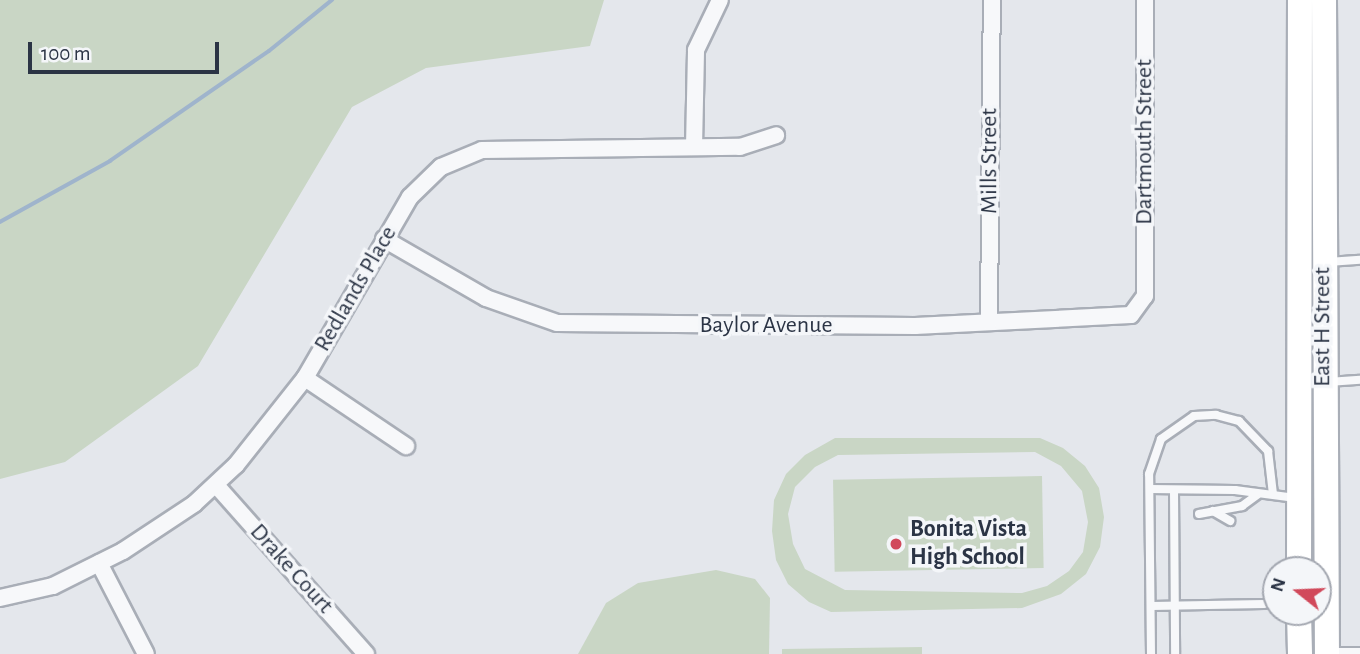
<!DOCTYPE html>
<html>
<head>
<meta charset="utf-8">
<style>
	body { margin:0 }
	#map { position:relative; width:1360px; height:654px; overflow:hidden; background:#e4e7ec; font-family:"Alegreya Sans",sans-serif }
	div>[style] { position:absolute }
	.green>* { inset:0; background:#c9d6c5; transform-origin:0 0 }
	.stream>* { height:3.5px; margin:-1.75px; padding:0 1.75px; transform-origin:1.75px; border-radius:1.75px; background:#9fb4cc }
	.roads { filter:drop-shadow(2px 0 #a9aeb7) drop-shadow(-2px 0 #a9aeb7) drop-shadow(0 2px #a9aeb7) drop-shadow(0 -2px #a9aeb7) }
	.lane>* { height:8px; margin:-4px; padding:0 4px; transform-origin:4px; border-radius:4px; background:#f7f8fa }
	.street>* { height:16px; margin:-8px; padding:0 8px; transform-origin:8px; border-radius:8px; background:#f7f8fa }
	.primary>* { height:24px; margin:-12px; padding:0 12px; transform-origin:12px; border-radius:12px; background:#fff }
	.dots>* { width:19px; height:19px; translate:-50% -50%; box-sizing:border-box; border:4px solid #f4f6f9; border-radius:50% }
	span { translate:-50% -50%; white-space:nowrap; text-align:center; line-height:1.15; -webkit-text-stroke:7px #f4f6f9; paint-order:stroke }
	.street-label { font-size:24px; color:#2b3445 }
	.poi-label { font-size:24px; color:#2b3445; font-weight:700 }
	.left { translate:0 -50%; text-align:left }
	.north { position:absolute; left:1262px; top:556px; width:70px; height:70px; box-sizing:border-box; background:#f4f6f9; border:2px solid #a4a8b1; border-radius:50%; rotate:288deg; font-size:19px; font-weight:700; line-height:28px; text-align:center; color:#2b3445 }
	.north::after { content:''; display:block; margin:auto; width:24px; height:32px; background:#d1495b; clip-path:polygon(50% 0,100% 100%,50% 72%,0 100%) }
	.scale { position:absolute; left:28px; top:42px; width:191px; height:32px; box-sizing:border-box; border:4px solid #2b3445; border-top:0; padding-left:9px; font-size:21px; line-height:24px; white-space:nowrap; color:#2b3445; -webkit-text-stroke:5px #f4f6f9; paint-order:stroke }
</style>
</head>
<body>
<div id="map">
	<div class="green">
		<i style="clip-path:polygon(0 0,604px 0,590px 46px,426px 68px,352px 107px,198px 366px,65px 462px,0 479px)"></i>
		<i style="clip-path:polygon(evenodd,835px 438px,1040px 438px,1063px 448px,1085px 466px,1099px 488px,1104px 517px,1100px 547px,1086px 574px,1061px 594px,1022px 608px,831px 612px,809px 602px,788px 584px,776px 560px,772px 531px,774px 500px,786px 474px,805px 455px,835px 438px,1035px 452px,1061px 466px,1082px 491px,1088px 522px,1083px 552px,1069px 571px,1047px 586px,1022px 593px,845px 590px,805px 569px,793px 544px,788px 514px,795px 487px,815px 467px,838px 455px,1035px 452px)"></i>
		<i style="left:1042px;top:476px;width:92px;height:209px;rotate:89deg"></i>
		<i style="clip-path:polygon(716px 570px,755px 579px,770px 598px,769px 654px,578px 654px,606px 603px,638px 583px)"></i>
		<i style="clip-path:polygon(922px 647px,922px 654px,782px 654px,782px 649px)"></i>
	</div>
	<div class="stream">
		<i style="left:0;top:222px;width:126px;rotate:-29deg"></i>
		<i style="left:110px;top:161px;width:193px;rotate:-34.7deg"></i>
		<i style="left:269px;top:51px;width:81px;rotate:-39deg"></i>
	</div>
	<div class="roads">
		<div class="lane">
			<i style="left:1328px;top:262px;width:32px;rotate:-4deg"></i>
			<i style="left:1328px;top:382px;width:32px;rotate:-4deg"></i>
			<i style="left:1150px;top:489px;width:85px;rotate:0.7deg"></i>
			<i style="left:1235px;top:490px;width:61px;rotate:7.6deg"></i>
			<i style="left:1174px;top:491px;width:163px;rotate:89.6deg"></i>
			<i style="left:1213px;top:511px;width:20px;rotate:30deg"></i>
			<i style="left:1199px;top:514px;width:44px;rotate:-10.5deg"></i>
			<i style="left:1242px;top:506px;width:19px;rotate:-36deg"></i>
			<i style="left:1152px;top:606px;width:112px;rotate:-1deg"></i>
			<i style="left:1330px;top:652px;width:30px"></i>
			<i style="left:1151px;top:654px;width:180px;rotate:-90.6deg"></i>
			<i style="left:1149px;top:474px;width:37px;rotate:-71deg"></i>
			<i style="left:1161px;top:439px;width:40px;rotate:-34.9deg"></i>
			<i style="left:1194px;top:416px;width:22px;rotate:-3deg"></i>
			<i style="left:1216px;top:415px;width:24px;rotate:15deg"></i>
			<i style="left:1239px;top:421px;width:42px;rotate:46deg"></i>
			<i style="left:1268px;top:451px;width:43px;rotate:83.4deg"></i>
		</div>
		<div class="street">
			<i style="left:694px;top:147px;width:97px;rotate:-88.8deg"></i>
			<i style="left:696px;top:50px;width:55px;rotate:-64.4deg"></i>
			<i style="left:384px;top:239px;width:118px;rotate:30deg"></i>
			<i style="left:486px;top:298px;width:75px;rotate:19.4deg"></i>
			<i style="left:557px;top:323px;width:358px;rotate:0.5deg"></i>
			<i style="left:915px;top:326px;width:216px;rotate:-2.9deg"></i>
			<i style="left:1131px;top:315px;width:24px;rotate:-54deg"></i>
			<i style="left:1145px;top:296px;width:296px;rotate:-90deg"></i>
			<i style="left:989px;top:322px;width:322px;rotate:-89.5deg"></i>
			<i style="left:305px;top:378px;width:122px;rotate:34deg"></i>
			<i style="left:216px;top:485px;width:226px;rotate:48.4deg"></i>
			<i style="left:99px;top:563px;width:102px;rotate:62.7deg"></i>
			<i style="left:0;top:598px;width:54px;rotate:-12.8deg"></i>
			<i style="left:53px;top:586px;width:78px;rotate:-26.6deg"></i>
			<i style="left:123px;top:551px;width:85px;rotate:-33.5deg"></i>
			<i style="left:194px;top:504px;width:57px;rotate:-42.9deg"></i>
			<i style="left:236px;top:465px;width:111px;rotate:-51.6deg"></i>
			<i style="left:305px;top:378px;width:209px;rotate:-59.9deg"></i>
			<i style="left:410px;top:197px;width:43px;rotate:-44.1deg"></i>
			<i style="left:441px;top:167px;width:44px;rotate:-22.5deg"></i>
			<i style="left:482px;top:150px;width:258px;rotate:-0.7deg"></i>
			<i style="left:740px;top:147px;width:38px;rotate:-18deg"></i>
		</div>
		<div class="primary">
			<i style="left:1324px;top:0;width:654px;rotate:89.74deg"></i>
			<i style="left:1299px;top:570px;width:570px;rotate:-89.9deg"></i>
			<i style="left:1299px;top:612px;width:42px;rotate:88.6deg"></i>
		</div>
	</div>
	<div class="dots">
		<i style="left:896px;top:544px;background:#d1495b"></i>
	</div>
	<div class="street-label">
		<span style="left:1145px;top:142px;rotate:-90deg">Dartmouth Street</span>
		<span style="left:990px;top:161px;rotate:-90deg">Mills Street</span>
		<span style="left:356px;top:289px;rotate:-60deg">Redlands Place</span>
		<span style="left:766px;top:326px">Baylor Avenue</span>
		<span style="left:1323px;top:327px;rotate:-90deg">East H Street</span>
		<span style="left:291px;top:569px;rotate:48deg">Drake Court</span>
	</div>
	<div class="poi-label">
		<span class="left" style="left:910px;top:544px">Bonita Vista<br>High School</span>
	</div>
	<div class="north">N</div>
	<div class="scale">100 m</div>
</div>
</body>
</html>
